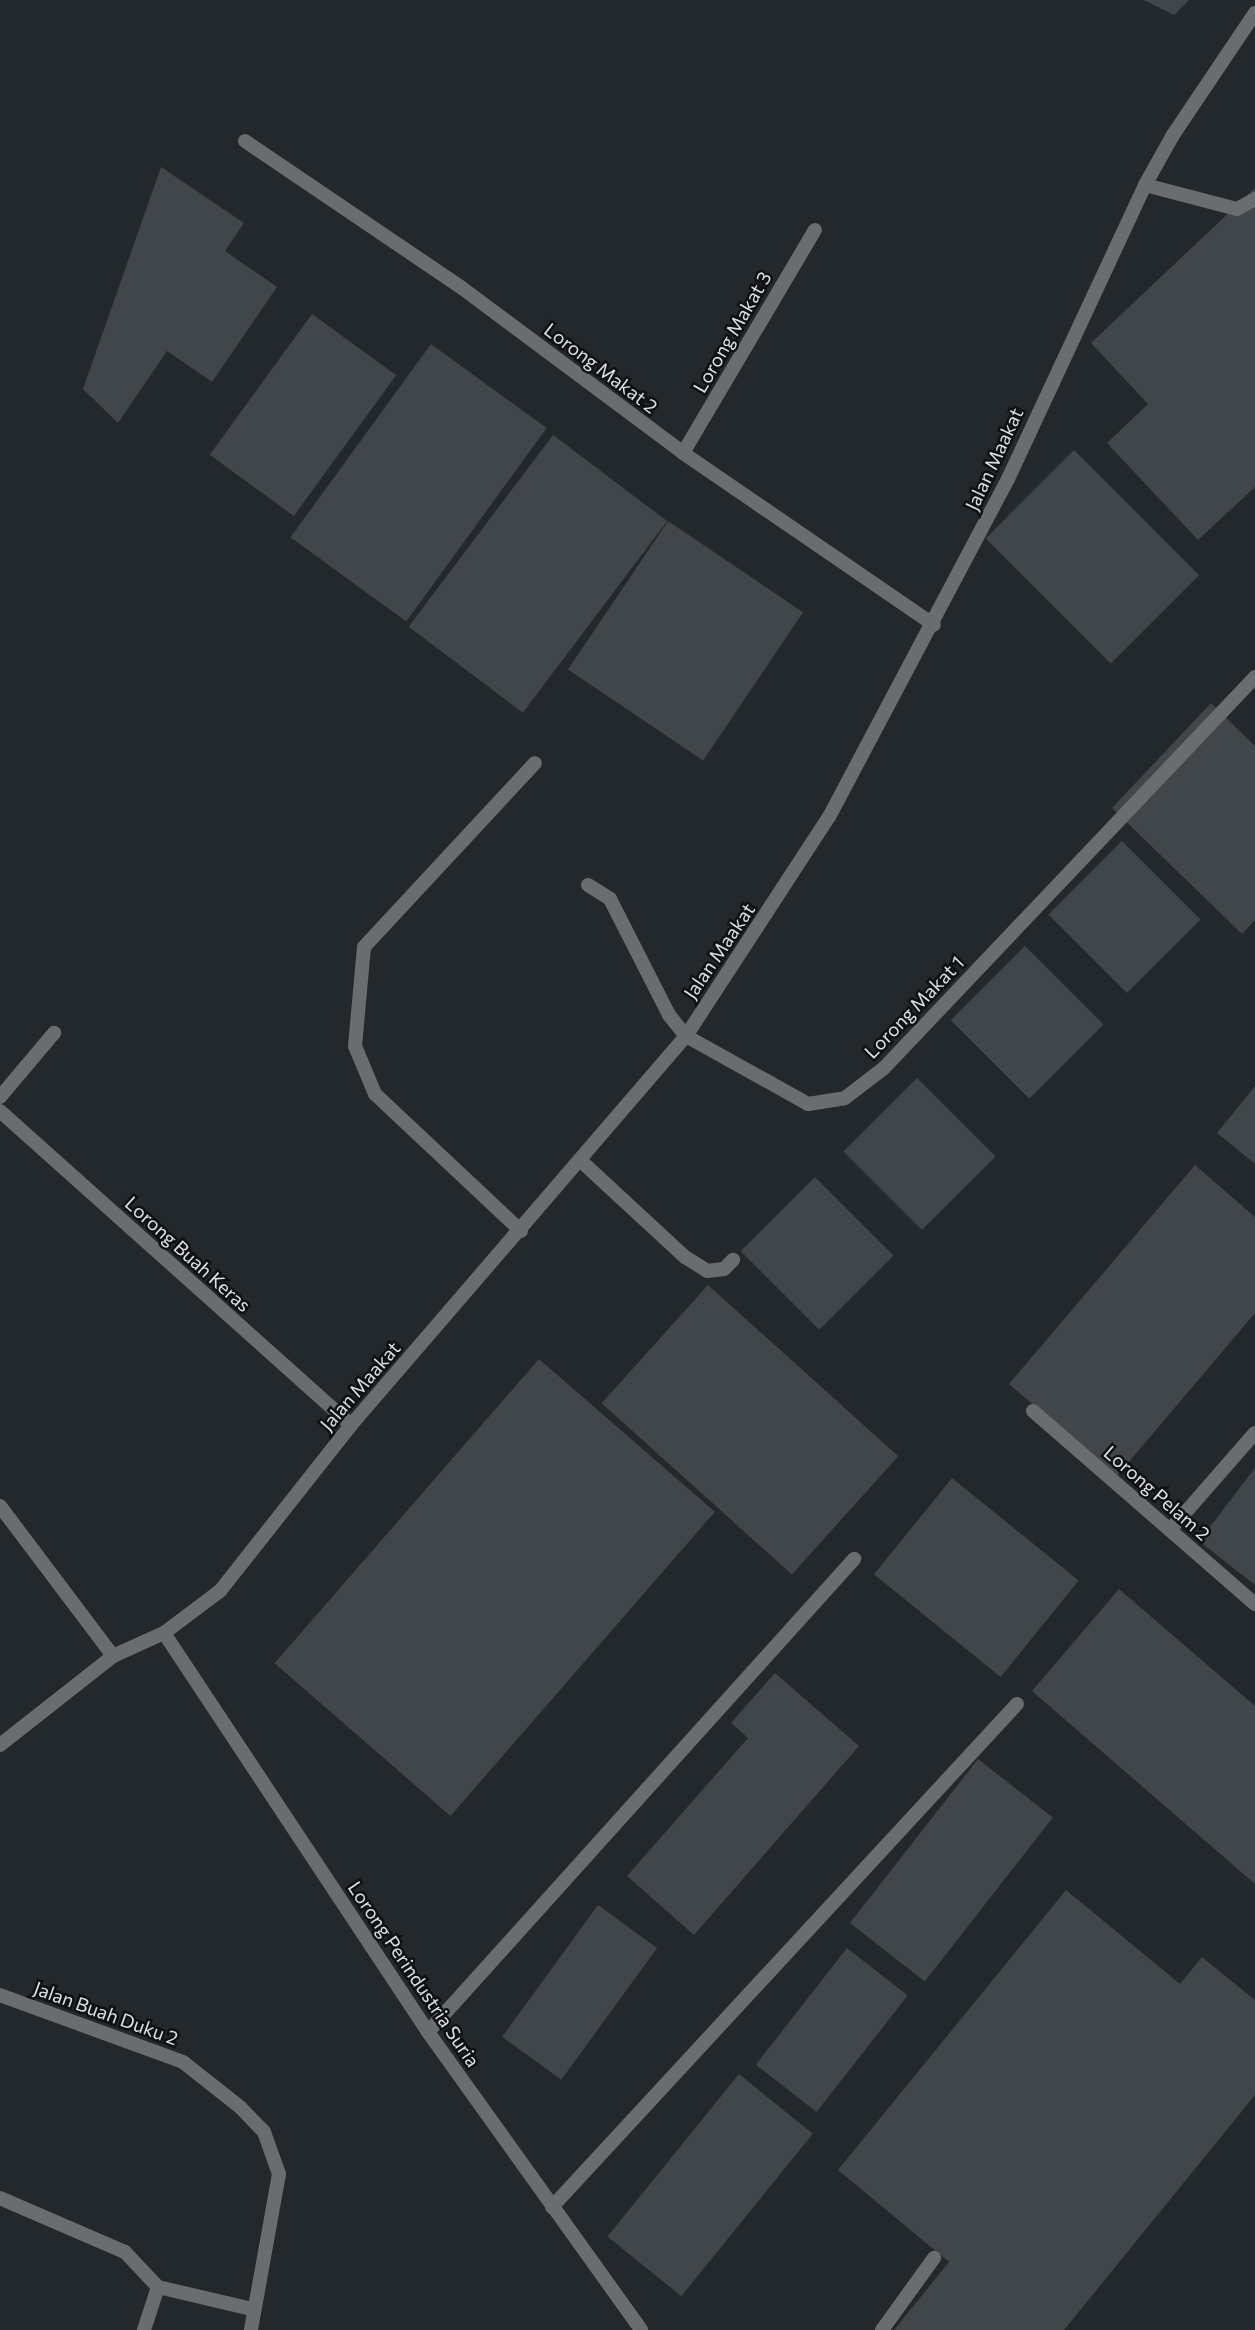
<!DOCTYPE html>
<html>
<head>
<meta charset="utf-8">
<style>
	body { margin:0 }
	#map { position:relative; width:1255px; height:2330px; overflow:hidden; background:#23282c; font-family:Commissioner,sans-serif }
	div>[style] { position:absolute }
	.building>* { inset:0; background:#41464a; transform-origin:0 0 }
	.service>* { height:14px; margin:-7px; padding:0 7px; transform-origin:7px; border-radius:7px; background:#6a6d6f }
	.minor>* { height:14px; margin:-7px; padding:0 7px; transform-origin:7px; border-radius:7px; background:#6a6d6f }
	span { translate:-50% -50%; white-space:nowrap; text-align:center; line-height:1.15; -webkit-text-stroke:5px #0e1012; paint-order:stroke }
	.street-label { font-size:19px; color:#dde0e2 }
</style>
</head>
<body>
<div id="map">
	<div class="building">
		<i style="clip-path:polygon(1144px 0,1189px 0,1174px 15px)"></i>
		<i style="clip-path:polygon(161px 167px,244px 223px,225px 251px,277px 287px,212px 382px,167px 351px,118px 423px,83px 389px)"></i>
		<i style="clip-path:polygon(1255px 188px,1255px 487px,1198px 540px,1107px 443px,1148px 404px,1091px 343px)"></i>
		<i style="left:312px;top:314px;width:104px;height:174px;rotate:36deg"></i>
		<i style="left:431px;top:344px;width:143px;height:239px;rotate:36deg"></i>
		<i style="left:553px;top:435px;width:143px;height:240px;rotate:37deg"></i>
		<i style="left:1074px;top:450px;width:177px;height:125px;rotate:45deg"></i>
		<i style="left:668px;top:521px;width:163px;height:179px;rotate:34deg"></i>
		<i style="clip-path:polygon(1211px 703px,1255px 746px,1255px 920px,1242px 934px,1112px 808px)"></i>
		<i style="left:1122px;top:841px;width:111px;height:104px;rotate:45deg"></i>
		<i style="left:1025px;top:946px;width:111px;height:105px;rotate:45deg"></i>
		<i style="left:917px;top:1078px;width:111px;height:104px;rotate:45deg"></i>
		<i style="clip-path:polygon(1255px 1086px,1255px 1164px,1217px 1133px)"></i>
		<i style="clip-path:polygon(1195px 1165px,1255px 1217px,1255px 1313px,1117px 1476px,1009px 1384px)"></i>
		<i style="left:815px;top:1177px;width:111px;height:105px;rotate:45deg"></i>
		<i style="left:708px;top:1285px;width:256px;height:159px;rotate:42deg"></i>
		<i style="left:539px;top:1359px;width:233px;height:403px;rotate:41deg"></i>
		<i style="clip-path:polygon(1255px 1468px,1255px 1585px,1199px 1541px)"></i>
		<i style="left:952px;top:1478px;width:163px;height:124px;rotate:39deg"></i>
		<i style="clip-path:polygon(1119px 1589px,1255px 1706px,1255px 1884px,1032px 1691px)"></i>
		<i style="clip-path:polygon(775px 1673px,859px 1746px,694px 1935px,627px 1876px,748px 1738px,731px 1723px)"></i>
		<i style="left:978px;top:1759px;width:95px;height:208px;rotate:38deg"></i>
		<i style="clip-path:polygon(1066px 1890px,1180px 1984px,1202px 1957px,1255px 2000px,1255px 2095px,1064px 2330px,894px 2330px,949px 2262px,838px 2170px)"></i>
		<i style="left:598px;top:1905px;width:73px;height:163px;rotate:36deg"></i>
		<i style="left:847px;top:1948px;width:77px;height:148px;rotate:38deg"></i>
		<i style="left:739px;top:2074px;width:95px;height:209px;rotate:39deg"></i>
	</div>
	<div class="service">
		<i style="left:245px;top:141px;width:262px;rotate:34.1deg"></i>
		<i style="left:462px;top:288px;width:276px;rotate:36.7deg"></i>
		<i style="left:683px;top:453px;width:304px;rotate:34.4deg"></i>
		<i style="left:1145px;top:185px;width:95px;rotate:14.6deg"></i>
		<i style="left:1237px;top:209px;width:21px;rotate:-29deg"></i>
		<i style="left:683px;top:453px;width:259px;rotate:-59.4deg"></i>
		<i style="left:588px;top:885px;width:26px;rotate:32deg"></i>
		<i style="left:610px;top:899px;width:130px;rotate:63deg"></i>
		<i style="left:669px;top:1015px;width:27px;rotate:51deg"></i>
		<i style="left:686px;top:1036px;width:140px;rotate:29.1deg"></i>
		<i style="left:808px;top:1104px;width:37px;rotate:-9deg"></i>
		<i style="left:845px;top:1098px;width:49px;rotate:-37.6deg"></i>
		<i style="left:884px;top:1068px;width:539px;rotate:-46.5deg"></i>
		<i style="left:0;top:1097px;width:84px;rotate:-49.8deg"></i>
		<i style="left:0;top:1111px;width:471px;rotate:41.8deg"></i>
		<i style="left:581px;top:1161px;width:142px;rotate:42.7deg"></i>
		<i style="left:685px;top:1257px;width:26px;rotate:32deg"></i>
		<i style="left:707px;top:1271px;width:17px;rotate:-7deg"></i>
		<i style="left:724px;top:1269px;width:13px;rotate:-45deg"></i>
		<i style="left:521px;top:1231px;width:200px;rotate:-136.8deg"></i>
		<i style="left:375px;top:1094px;width:52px;rotate:-112.6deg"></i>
		<i style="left:355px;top:1046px;width:99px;rotate:-84.8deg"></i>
		<i style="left:364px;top:947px;width:251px;rotate:-47.1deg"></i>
		<i style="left:0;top:1506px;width:188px;rotate:53deg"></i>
		<i style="left:164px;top:1633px;width:478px;rotate:56.5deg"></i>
		<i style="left:428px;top:2032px;width:366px;rotate:54.4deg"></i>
		<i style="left:428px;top:2032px;width:637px;rotate:-47.99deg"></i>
		<i style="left:552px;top:2207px;width:685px;rotate:-47.25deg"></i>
		<i style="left:882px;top:2330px;width:89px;rotate:-54.2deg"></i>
	</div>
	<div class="minor">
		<i style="left:1033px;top:1411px;width:294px;rotate:41deg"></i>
		<i style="left:1170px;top:1530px;width:129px;rotate:-48.8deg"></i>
		<i style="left:0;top:1745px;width:144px;rotate:-38.2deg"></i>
		<i style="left:113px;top:1656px;width:56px;rotate:-24.3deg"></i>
		<i style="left:164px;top:1633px;width:70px;rotate:-36.9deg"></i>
		<i style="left:220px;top:1591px;width:211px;rotate:-51.7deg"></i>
		<i style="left:351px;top:1425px;width:513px;rotate:-49.27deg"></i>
		<i style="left:686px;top:1036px;width:262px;rotate:-56.9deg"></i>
		<i style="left:829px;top:817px;width:382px;rotate:-62.1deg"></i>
		<i style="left:1008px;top:479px;width:324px;rotate:-65deg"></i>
		<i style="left:1145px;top:185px;width:57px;rotate:-60.8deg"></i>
		<i style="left:1173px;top:135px;width:147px;rotate:-56.1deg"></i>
		<i style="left:0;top:1995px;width:195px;rotate:20.1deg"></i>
		<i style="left:183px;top:2062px;width:73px;rotate:38.3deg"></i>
		<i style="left:240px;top:2107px;width:35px;rotate:46deg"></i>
		<i style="left:264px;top:2132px;width:45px;rotate:70.3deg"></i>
		<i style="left:279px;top:2174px;width:158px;rotate:100.2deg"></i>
		<i style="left:0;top:2198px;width:136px;rotate:23.4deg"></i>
		<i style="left:125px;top:2252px;width:48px;rotate:46.7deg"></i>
		<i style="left:158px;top:2287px;width:97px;rotate:13.2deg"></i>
		<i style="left:144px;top:2330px;width:45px;rotate:-72deg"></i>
	</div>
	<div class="street-label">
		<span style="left:732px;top:332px;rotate:-60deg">Lorong Makat 3</span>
		<span style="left:601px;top:368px;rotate:37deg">Lorong Makat 2</span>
		<span style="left:994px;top:459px;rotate:-65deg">Jalan Maakat</span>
		<span style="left:719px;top:951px;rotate:-56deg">Jalan Maakat</span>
		<span style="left:914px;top:1007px;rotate:-46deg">Lorong Makat 1</span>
		<span style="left:188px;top:1254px;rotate:42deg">Lorong Buah Keras</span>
		<span style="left:360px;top:1386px;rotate:-49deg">Jalan Maakat</span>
		<span style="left:1157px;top:1493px;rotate:41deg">Lorong Pelam 2</span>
		<span style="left:414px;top:1974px;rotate:56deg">Lorong Perindustria Suria</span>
		<span style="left:106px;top:2013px;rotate:20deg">Jalan Buah Duku 2</span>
	</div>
</div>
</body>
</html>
